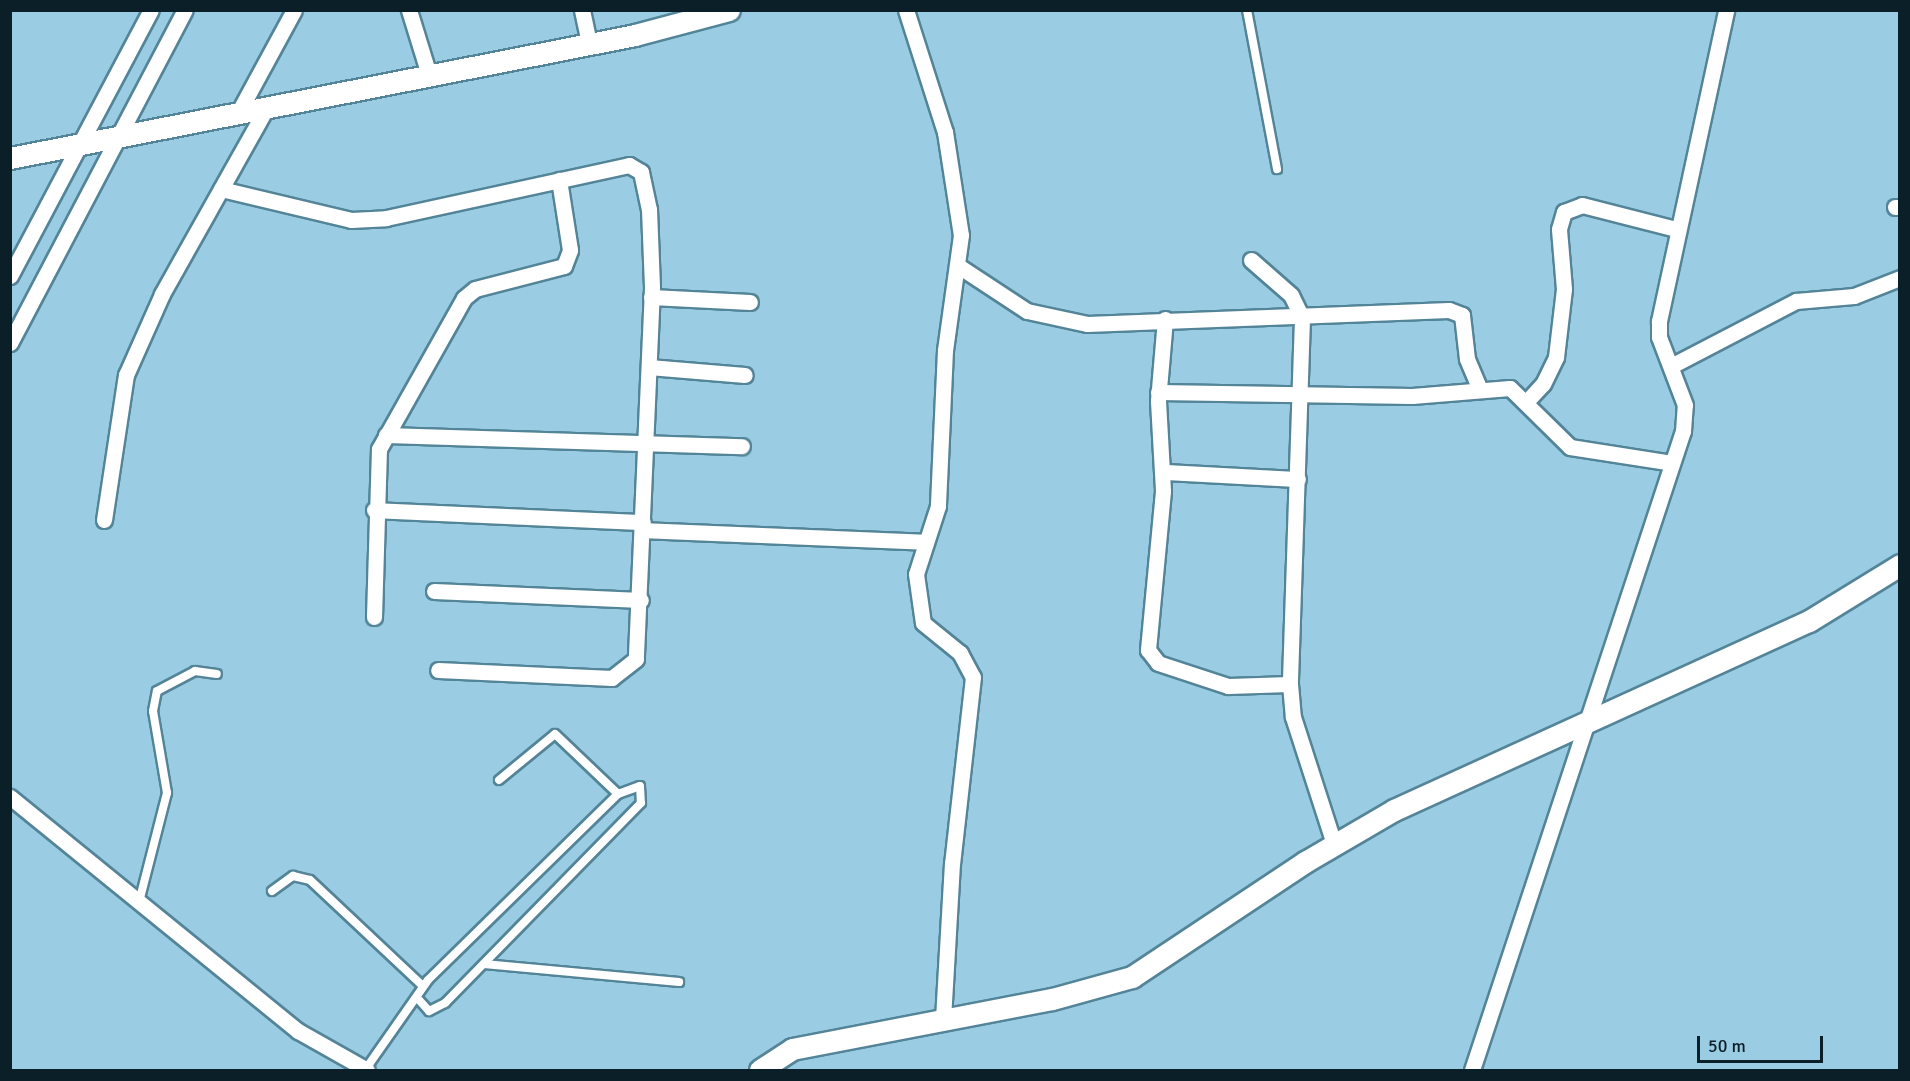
<!DOCTYPE html>
<html>
<head>
<meta charset="utf-8">
<style>
	body { margin:0 }
	#map { position:relative; width:1910px; height:1081px; overflow:hidden; background:#9acde3; font-family:Signika,sans-serif }
	div>[style] { position:absolute }
	.roads { filter:drop-shadow(2px 0 #538498) drop-shadow(-2px 0 #538498) drop-shadow(0 2px #538498) drop-shadow(0 -2px #538498) }
	.lane>* { height:8px; margin:-4px; padding:0 4px; transform-origin:4px; border-radius:4px; background:#fff }
	.street>* { height:15px; margin:-7.5px; padding:0 7.5px; transform-origin:7.5px; border-radius:7.5px; background:#fff }
	.secondary>* { height:21px; margin:-10.5px; padding:0 10.5px; transform-origin:10.5px; border-radius:10.5px; background:#fff }
	span { translate:-50% -50%; white-space:nowrap; text-align:center; line-height:1.15; -webkit-text-stroke:6px #9acde3; paint-order:stroke }
	.frame { position:absolute; inset:0; border:12px solid #0b1f28; pointer-events:none }
	.scale { position:absolute; left:1697px; top:1036px; width:126px; height:27px; box-sizing:border-box; border:3px solid #0b1f28; border-top:0; padding-left:8px; font-size:18px; line-height:21px; white-space:nowrap; color:#0b1f28; -webkit-text-stroke:4px #9acde3; paint-order:stroke }
</style>
</head>
<body>
<div id="map">
	<div class="roads">
		<div class="lane">
			<i style="left:1247px;top:10px;width:162px;rotate:79.3deg"></i>
			<i style="left:499px;top:780px;width:72px;rotate:-39.4deg"></i>
			<i style="left:555px;top:734px;width:87px;rotate:43.6deg"></i>
			<i style="left:272px;top:891px;width:26px;rotate:-36deg"></i>
			<i style="left:293px;top:876px;width:17px;rotate:13deg"></i>
			<i style="left:310px;top:880px;width:155px;rotate:43.2deg"></i>
			<i style="left:139px;top:902px;width:113px;rotate:-75.6deg"></i>
			<i style="left:167px;top:793px;width:83px;rotate:-99.7deg"></i>
			<i style="left:153px;top:711px;width:20px;rotate:-79deg"></i>
			<i style="left:157px;top:691px;width:43px;rotate:-27.8deg"></i>
			<i style="left:195px;top:671px;width:22px;rotate:8deg"></i>
			<i style="left:484px;top:964px;width:196px;rotate:5.3deg"></i>
			<i style="left:365px;top:1070px;width:110px;rotate:-55deg"></i>
			<i style="left:428px;top:980px;width:266px;rotate:-44.4deg"></i>
			<i style="left:618px;top:794px;width:23px;rotate:-20deg"></i>
			<i style="left:640px;top:786px;width:17px;rotate:87deg"></i>
			<i style="left:641px;top:803px;width:280px;rotate:134.4deg"></i>
			<i style="left:445px;top:1003px;width:18px;rotate:153deg"></i>
			<i style="left:429px;top:1011px;width:15px;rotate:-132deg"></i>
		</div>
		<div class="street">
			<i style="left:409px;top:10px;width:68px;rotate:72.9deg"></i>
			<i style="left:582px;top:10px;width:35px;rotate:78deg"></i>
			<i style="left:906px;top:10px;width:128px;rotate:72.3deg"></i>
			<i style="left:945px;top:132px;width:104px;rotate:81.2deg"></i>
			<i style="left:961px;top:235px;width:116px;rotate:97.9deg"></i>
			<i style="left:945px;top:350px;width:156px;rotate:92.6deg"></i>
			<i style="left:938px;top:506px;width:71px;rotate:107.9deg"></i>
			<i style="left:916px;top:574px;width:49px;rotate:81.9deg"></i>
			<i style="left:923px;top:623px;width:48px;rotate:39deg"></i>
			<i style="left:960px;top:653px;width:27px;rotate:62deg"></i>
			<i style="left:973px;top:677px;width:187px;rotate:96.4deg"></i>
			<i style="left:952px;top:863px;width:157px;rotate:93.3deg"></i>
			<i style="left:237px;top:115px;width:119px;rotate:-61.5deg"></i>
			<i style="left:221px;top:189px;width:134px;rotate:13.4deg"></i>
			<i style="left:351px;top:220px;width:35px;rotate:-3deg"></i>
			<i style="left:386px;top:218px;width:249px;rotate:-12.3deg"></i>
			<i style="left:629px;top:165px;width:14px;rotate:30deg"></i>
			<i style="left:641px;top:172px;width:38px;rotate:78deg"></i>
			<i style="left:649px;top:209px;width:79px;rotate:87.8deg"></i>
			<i style="left:652px;top:288px;width:371px;rotate:92.5deg"></i>
			<i style="left:636px;top:659px;width:31px;rotate:142deg"></i>
			<i style="left:612px;top:678px;width:174px;rotate:-177.4deg"></i>
			<i style="left:1895px;top:207px;width:5px"></i>
			<i style="left:1251px;top:260px;width:53px;rotate:41.2deg"></i>
			<i style="left:1291px;top:295px;width:25px;rotate:64deg"></i>
			<i style="left:1302px;top:318px;width:366px;rotate:91.9deg"></i>
			<i style="left:1290px;top:684px;width:33px;rotate:85deg"></i>
			<i style="left:1293px;top:717px;width:133px;rotate:72.1deg"></i>
			<i style="left:960px;top:267px;width:80px;rotate:33.3deg"></i>
			<i style="left:1027px;top:311px;width:61px;rotate:12.2deg"></i>
			<i style="left:1087px;top:324px;width:362px;rotate:-2.2deg"></i>
			<i style="left:1449px;top:310px;width:14px;rotate:21deg"></i>
			<i style="left:1462px;top:315px;width:44px;rotate:83.5deg"></i>
			<i style="left:1467px;top:359px;width:33px;rotate:67deg"></i>
			<i style="left:10px;top:276px;width:301px;rotate:-62.1deg"></i>
			<i style="left:651px;top:297px;width:99px;rotate:2.9deg"></i>
			<i style="left:1165px;top:319px;width:82px;rotate:94.9deg"></i>
			<i style="left:1158px;top:401px;width:90px;rotate:86.8deg"></i>
			<i style="left:1163px;top:491px;width:160px;rotate:95.4deg"></i>
			<i style="left:1148px;top:650px;width:16px;rotate:52deg"></i>
			<i style="left:1158px;top:663px;width:74px;rotate:18.2deg"></i>
			<i style="left:1228px;top:686px;width:62px;rotate:-1.8deg"></i>
			<i style="left:10px;top:343px;width:376px;rotate:-62.3deg"></i>
			<i style="left:1671px;top:366px;width:141px;rotate:-27.5deg"></i>
			<i style="left:1796px;top:301px;width:58px;rotate:-4.9deg"></i>
			<i style="left:1854px;top:296px;width:49px;rotate:-21.4deg"></i>
			<i style="left:649px;top:367px;width:96px;rotate:4.8deg"></i>
			<i style="left:1158px;top:392px;width:254px;rotate:0.9deg"></i>
			<i style="left:1412px;top:396px;width:98px;rotate:-4.7deg"></i>
			<i style="left:1510px;top:388px;width:84px;rotate:44.5deg"></i>
			<i style="left:1570px;top:447px;width:103px;rotate:8.9deg"></i>
			<i style="left:1527px;top:401px;width:23px;rotate:-47deg"></i>
			<i style="left:1543px;top:384px;width:30px;rotate:-64deg"></i>
			<i style="left:1556px;top:357px;width:68px;rotate:-83.3deg"></i>
			<i style="left:1564px;top:289px;width:60px;rotate:-94.8deg"></i>
			<i style="left:1559px;top:229px;width:18px;rotate:-74deg"></i>
			<i style="left:1564px;top:212px;width:19px;rotate:-21deg"></i>
			<i style="left:1582px;top:205px;width:97px;rotate:14.3deg"></i>
			<i style="left:386px;top:435px;width:356px;rotate:1.8deg"></i>
			<i style="left:1164px;top:472px;width:134px;rotate:3deg"></i>
			<i style="left:374px;top:510px;width:269px;rotate:2.6deg"></i>
			<i style="left:104px;top:520px;width:147px;rotate:-81.4deg"></i>
			<i style="left:126px;top:375px;width:89px;rotate:-66deg"></i>
			<i style="left:162px;top:294px;width:212px;rotate:-60.7deg"></i>
			<i style="left:642px;top:530px;width:281px;rotate:2.4deg"></i>
			<i style="left:434px;top:591px;width:207px;rotate:2.5deg"></i>
			<i style="left:374px;top:617px;width:168px;rotate:-88.3deg"></i>
			<i style="left:379px;top:449px;width:173px;rotate:-60.6deg"></i>
			<i style="left:464px;top:298px;width:14px;rotate:-39deg"></i>
			<i style="left:475px;top:289px;width:92px;rotate:-14.5deg"></i>
			<i style="left:564px;top:266px;width:17px;rotate:-69deg"></i>
			<i style="left:570px;top:250px;width:71px;rotate:-98.9deg"></i>
			<i style="left:10px;top:797px;width:371px;rotate:39.1deg"></i>
			<i style="left:298px;top:1031px;width:79px;rotate:29.5deg"></i>
			<i style="left:1472px;top:1070px;width:673px;rotate:-71.73deg"></i>
			<i style="left:1683px;top:431px;width:26px;rotate:-86deg"></i>
			<i style="left:1685px;top:405px;width:73px;rotate:-110.9deg"></i>
			<i style="left:1659px;top:337px;width:16px;rotate:-90deg"></i>
			<i style="left:1659px;top:321px;width:318px;rotate:-77.8deg"></i>
		</div>
		<div class="secondary">
			<i style="left:10px;top:158px;width:637px;rotate:-11.13deg"></i>
			<i style="left:635px;top:35px;width:97px;rotate:-14.9deg"></i>
			<i style="left:760px;top:1070px;width:38px;rotate:-33deg"></i>
			<i style="left:792px;top:1049px;width:265px;rotate:-10.9deg"></i>
			<i style="left:1052px;top:999px;width:83px;rotate:-15.4deg"></i>
			<i style="left:1132px;top:977px;width:208px;rotate:-33.6deg"></i>
			<i style="left:1305px;top:862px;width:103px;rotate:-30.3deg"></i>
			<i style="left:1394px;top:810px;width:456px;rotate:-24.5deg"></i>
			<i style="left:1809px;top:621px;width:107px;rotate:-31.6deg"></i>
		</div>
	</div>
	<div class="frame"></div>
	<div class="scale">50 m</div>
</div>
</body>
</html>
